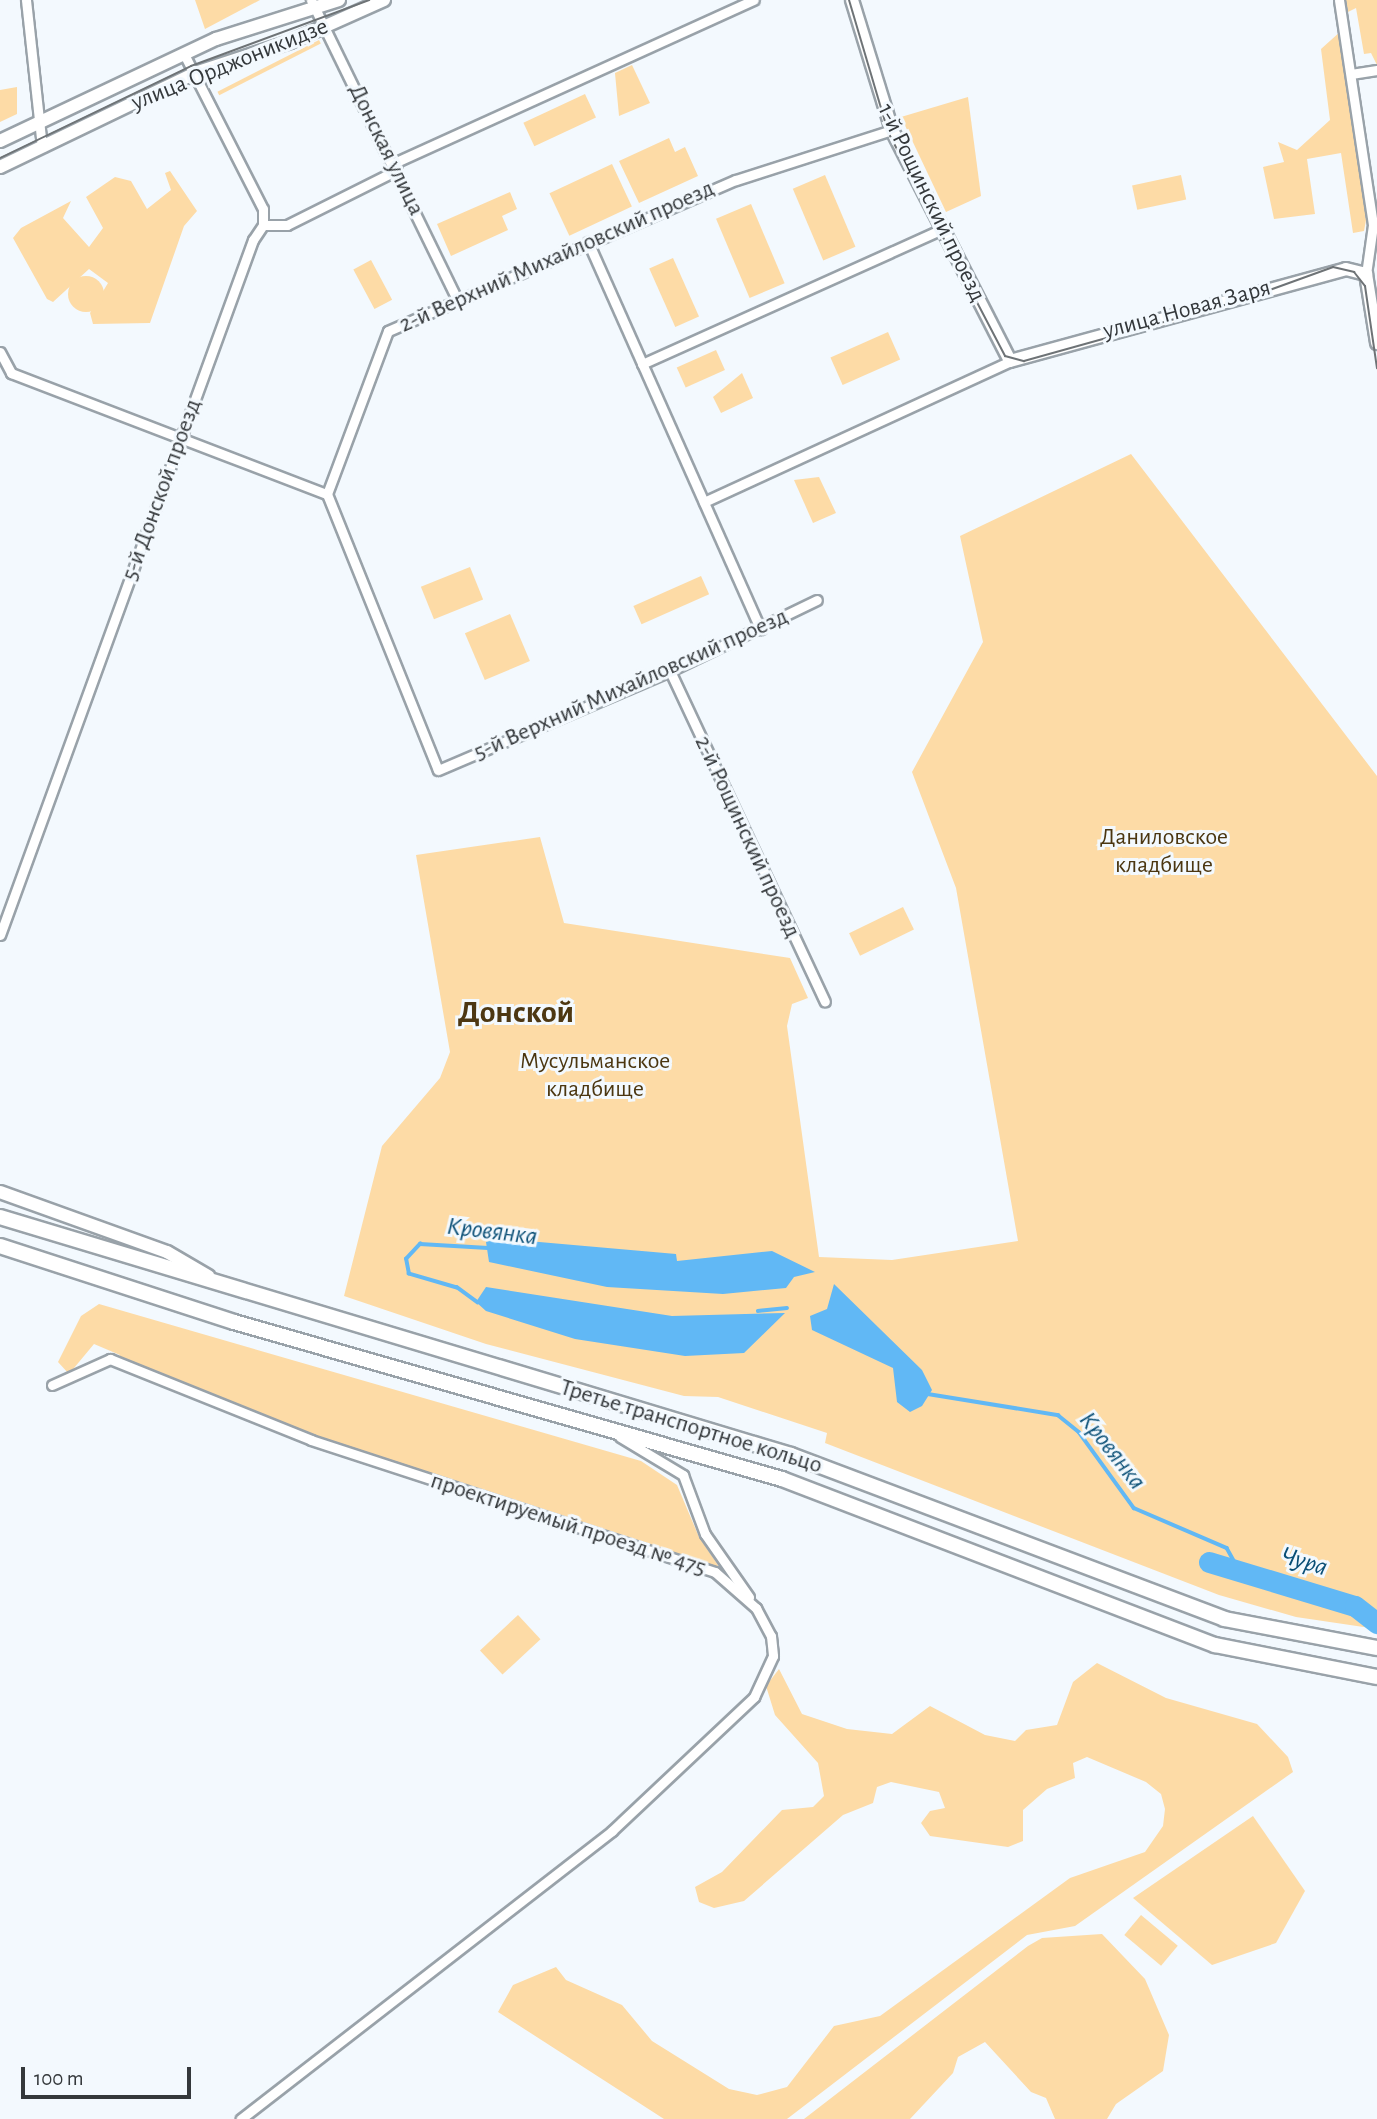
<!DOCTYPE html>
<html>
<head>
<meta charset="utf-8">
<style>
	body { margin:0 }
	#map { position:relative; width:1377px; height:2119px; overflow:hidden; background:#f3f9fe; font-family:"Alegreya Sans",sans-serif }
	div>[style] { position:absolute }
	.green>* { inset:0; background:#fddba6; transform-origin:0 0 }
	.round { border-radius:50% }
	.water>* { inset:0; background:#61b8f5 }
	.stream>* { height:3.5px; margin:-1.75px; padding:0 1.75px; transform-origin:1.75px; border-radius:1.75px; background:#61b8f5 }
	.river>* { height:21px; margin:-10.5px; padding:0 10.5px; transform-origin:10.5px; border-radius:10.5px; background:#61b8f5 }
	.roads { filter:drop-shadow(2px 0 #99a2a9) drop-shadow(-2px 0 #99a2a9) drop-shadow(0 2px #99a2a9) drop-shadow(0 -2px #99a2a9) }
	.street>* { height:9px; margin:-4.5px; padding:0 4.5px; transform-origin:4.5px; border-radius:4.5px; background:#fff }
	.secondary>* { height:12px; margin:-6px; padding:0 6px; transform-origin:6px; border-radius:6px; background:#fff }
	.primary>* { height:14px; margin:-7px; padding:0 7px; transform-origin:7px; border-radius:7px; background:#fff }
	.tram>* { height:2px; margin:-1px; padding:0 1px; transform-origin:1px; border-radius:1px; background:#6e7376 }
	span { translate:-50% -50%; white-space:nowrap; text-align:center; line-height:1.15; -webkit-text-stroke:6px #f3f9fe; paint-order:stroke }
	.street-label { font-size:24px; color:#34383b }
	.park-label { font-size:24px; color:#4b3610 }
	.water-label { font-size:26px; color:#0a4f76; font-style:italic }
	.district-label { font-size:32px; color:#4d3712; font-weight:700 }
	.scale { position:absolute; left:21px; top:2067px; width:170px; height:32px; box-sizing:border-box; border:4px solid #34383b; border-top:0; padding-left:9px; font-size:21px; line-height:24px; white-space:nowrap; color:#34383b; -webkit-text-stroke:5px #f3f9fe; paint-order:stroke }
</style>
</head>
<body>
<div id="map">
	<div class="green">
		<i style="clip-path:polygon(195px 0,260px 0,205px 29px)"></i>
		<i style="clip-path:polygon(1346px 0,1377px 0,1377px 65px,1371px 53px,1364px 54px,1356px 8px,1348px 12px)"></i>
		<i style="clip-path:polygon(1341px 31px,1366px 220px,1364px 231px,1353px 233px,1341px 153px,1307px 159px,1315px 214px,1274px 219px,1263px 167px,1284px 162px,1278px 142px,1297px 150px,1330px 120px,1321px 49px)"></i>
		<i style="left:319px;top:40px;width:4px;height:114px;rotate:63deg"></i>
		<i style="clip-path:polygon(632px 65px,650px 103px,619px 116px,615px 73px)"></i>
		<i style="clip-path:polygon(17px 87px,17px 114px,0 122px,0 90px)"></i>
		<i style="left:585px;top:94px;width:26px;height:68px;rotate:65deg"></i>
		<i style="clip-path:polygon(968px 97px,981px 196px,946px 212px,901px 117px)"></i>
		<i style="clip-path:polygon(669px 138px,675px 152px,685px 147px,698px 176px,639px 203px,619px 161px)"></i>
		<i style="left:612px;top:164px;width:47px;height:69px;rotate:65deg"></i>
		<i style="clip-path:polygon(170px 171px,197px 211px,184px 226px,150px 323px,93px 324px,90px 313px,108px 283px,89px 269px,53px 302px,47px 299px,13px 238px,21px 228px,71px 201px,63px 218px,89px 247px,103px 228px,86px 197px,115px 177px,131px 181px,147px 209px,171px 190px,165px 173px)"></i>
		<i style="left:825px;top:175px;width:78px;height:35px;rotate:67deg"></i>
		<i style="left:1181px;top:175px;width:25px;height:50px;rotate:78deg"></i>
		<i style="clip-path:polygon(510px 192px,517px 209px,502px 216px,508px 230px,451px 256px,437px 224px)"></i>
		<i style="left:751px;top:204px;width:86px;height:38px;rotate:67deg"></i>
		<i style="left:673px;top:258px;width:64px;height:26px;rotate:66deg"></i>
		<i style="left:371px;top:260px;width:45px;height:20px;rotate:62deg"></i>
		<i class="round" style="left:68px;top:276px;width:36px;height:36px"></i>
		<i style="left:888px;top:332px;width:30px;height:63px;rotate:66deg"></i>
		<i style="left:716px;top:350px;width:22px;height:43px;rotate:66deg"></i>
		<i style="clip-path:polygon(742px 373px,753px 398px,721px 413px,713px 397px)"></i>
		<i style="clip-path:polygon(1131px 454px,1377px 776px,1377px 1629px,1296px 1617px,1219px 1595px,825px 1443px,827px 1433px,718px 1397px,684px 1396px,486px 1344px,344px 1296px,382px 1146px,440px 1078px,450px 1052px,416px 855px,540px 837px,564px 923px,790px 958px,808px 998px,792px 1004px,787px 1026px,819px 1257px,892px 1260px,1018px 1241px,956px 888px,912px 772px,983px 642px,960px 536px)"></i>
		<i style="clip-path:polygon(819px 477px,836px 513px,813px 523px,794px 480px)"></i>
		<i style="left:470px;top:567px;width:35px;height:53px;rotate:68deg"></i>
		<i style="left:701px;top:576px;width:20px;height:74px;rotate:66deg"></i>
		<i style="left:510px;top:614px;width:51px;height:49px;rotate:67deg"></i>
		<i style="left:903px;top:907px;width:25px;height:60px;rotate:64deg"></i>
		<i style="clip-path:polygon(99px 1304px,641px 1461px,677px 1485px,699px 1537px,730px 1583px,309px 1446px,116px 1365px,120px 1355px,94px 1344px,69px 1374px,58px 1362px,81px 1316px)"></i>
		<i style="left:518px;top:1615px;width:33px;height:52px;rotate:47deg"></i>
		<i style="clip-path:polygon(1097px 1663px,1166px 1698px,1257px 1724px,1288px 1757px,1293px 1772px,1075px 1926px,1027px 1935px,787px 2119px,664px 2119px,498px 2012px,513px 1985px,556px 1967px,566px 1980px,622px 2005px,652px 2041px,729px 2089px,757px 2095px,787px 2087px,834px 2026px,880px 2016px,1070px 1878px,1145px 1852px,1163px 1826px,1165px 1809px,1161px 1794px,1146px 1782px,1087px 1757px,1073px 1763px,1075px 1778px,1047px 1789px,1023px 1810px,1023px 1841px,1008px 1847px,930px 1836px,921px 1823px,930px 1811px,945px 1808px,939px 1792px,891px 1782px,877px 1787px,873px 1803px,843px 1815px,744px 1901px,714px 1908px,699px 1902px,695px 1887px,722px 1872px,782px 1810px,813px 1807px,824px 1796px,818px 1763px,775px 1715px,766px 1686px,779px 1669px,802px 1714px,847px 1729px,892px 1734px,930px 1706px,985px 1735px,1015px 1741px,1026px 1730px,1057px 1725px,1073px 1682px)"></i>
		<i style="clip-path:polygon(1253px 1816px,1305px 1891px,1276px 1943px,1212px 1965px,1133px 1898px)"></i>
		<i style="left:1141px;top:1915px;width:48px;height:26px;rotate:40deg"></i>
		<i style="clip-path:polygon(1102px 1934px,1145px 1979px,1169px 2035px,1163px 2071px,1116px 2104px,1107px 2119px,1055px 2119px,1046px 2098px,1031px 2092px,985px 2042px,958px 2057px,953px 2073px,910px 2119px,804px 2119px,1028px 1946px,1042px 1938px)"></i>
	</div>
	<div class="water">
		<i style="clip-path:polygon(495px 1238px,676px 1254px,677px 1261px,772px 1251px,815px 1272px,794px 1277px,786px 1288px,723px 1294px,607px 1287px,489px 1262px,486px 1242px)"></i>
		<i style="clip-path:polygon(834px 1284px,922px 1370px,932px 1390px,922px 1406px,910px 1412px,897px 1402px,893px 1368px,812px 1330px,810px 1316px,827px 1309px)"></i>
		<i style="clip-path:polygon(486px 1287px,672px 1316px,785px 1313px,744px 1353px,685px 1356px,575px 1339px,486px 1311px,476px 1302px)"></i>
	</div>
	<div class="stream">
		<i style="left:478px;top:1303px;width:26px;rotate:-144deg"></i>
		<i style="left:457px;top:1288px;width:50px;rotate:-163.7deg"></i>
		<i style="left:409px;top:1274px;width:15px;rotate:-101deg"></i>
		<i style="left:406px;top:1259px;width:21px;rotate:-47deg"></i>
		<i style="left:420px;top:1244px;width:68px;rotate:3.4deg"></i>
		<i style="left:758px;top:1311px;width:29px;rotate:-6deg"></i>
		<i style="left:928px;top:1394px;width:132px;rotate:9.2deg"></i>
		<i style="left:1058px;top:1415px;width:27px;rotate:39deg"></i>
		<i style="left:1079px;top:1432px;width:94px;rotate:54.1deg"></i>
		<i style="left:1134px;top:1508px;width:101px;rotate:23.3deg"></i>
		<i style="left:1227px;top:1548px;width:25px;rotate:61deg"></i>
	</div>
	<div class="river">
		<i style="left:1209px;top:1562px;width:152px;rotate:16.8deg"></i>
		<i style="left:1355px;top:1606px;width:28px;rotate:38deg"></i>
	</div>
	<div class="roads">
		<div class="street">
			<i style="left:26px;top:0;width:148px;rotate:83.8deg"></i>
			<i style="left:311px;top:0;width:335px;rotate:64deg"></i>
			<i style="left:1339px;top:0;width:228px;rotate:81.4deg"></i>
			<i style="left:1373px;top:225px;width:49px;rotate:98.1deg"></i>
			<i style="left:1351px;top:74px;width:26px;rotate:-9deg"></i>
			<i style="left:394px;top:163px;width:395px;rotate:-24.4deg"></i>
			<i style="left:263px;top:225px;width:24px"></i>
			<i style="left:287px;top:225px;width:123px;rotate:-26.6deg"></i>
			<i style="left:588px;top:242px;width:424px;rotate:66deg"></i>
			<i style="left:0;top:352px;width:24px;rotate:62deg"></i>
			<i style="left:11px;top:373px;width:338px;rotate:21deg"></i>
			<i style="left:327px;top:494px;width:297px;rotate:68.1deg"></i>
			<i style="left:438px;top:770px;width:252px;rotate:-23.1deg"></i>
			<i style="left:670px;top:671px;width:163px;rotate:-25.8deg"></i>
			<i style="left:642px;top:364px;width:327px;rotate:-24.2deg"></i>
			<i style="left:327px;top:494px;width:174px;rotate:-69.5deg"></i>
			<i style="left:388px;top:331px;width:379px;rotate:-23.5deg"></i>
			<i style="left:736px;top:180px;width:164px;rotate:-17.8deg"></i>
			<i style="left:704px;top:502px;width:337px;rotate:-24.7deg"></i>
			<i style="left:670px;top:671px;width:365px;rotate:64.9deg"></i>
			<i style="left:0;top:935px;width:740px;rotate:-70deg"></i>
			<i style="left:253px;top:240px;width:18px;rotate:-56deg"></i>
			<i style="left:263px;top:225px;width:16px;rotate:-90deg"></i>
			<i style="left:263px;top:209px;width:174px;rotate:-117deg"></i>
			<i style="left:52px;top:1385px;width:64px;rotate:-24.1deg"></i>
			<i style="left:110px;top:1359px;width:217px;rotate:21.9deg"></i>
			<i style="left:311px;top:1440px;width:425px;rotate:18.1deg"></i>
			<i style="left:715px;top:1572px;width:55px;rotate:41.3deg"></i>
			<i style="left:756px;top:1608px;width:32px;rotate:62deg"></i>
			<i style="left:771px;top:1636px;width:20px;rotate:84deg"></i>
			<i style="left:773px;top:1656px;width:45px;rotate:114.9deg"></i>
			<i style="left:754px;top:1697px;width:195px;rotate:136.7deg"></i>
			<i style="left:612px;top:1831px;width:470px;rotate:142.2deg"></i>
			<i style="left:620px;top:1437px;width:74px;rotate:31.1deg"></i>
			<i style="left:683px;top:1475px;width:63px;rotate:69.6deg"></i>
			<i style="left:705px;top:1534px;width:77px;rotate:55.1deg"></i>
		</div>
		<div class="secondary">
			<i style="left:852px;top:0;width:136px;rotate:72.9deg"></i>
			<i style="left:892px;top:130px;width:259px;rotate:62.9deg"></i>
			<i style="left:1010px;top:361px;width:348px;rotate:-15.3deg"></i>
			<i style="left:1346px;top:269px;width:21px;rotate:14deg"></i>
			<i style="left:1366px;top:274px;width:70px;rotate:80.9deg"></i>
			<i style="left:0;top:141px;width:239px;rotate:-25.3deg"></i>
			<i style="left:216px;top:39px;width:129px;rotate:-17.6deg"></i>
			<i style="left:0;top:167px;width:216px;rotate:-25.7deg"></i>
			<i style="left:195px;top:73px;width:100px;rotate:-18.1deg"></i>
			<i style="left:290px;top:42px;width:103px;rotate:-24.1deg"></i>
			<i style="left:0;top:1192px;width:177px;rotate:19.8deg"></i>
			<i style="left:167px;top:1252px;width:48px;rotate:30.3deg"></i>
		</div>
		<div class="primary">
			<i style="left:0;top:1217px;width:826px;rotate:16.75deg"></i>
			<i style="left:791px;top:1455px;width:463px;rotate:20.7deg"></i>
			<i style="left:1224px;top:1619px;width:156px;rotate:10.7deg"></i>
			<i style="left:0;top:1246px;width:246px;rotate:18deg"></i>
			<i style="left:234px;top:1322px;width:570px;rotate:15.99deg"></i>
			<i style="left:782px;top:1479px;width:464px;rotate:21deg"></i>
			<i style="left:1215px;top:1645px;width:165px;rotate:11.2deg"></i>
		</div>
	</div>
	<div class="tram">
		<i style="left:849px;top:0;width:138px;rotate:73.5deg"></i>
		<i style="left:888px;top:132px;width:253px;rotate:62.4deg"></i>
		<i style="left:1005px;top:356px;width:20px;rotate:15deg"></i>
		<i style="left:1024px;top:361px;width:226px;rotate:-15.6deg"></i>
		<i style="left:1242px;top:300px;width:97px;rotate:-19.9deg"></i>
		<i style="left:1333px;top:267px;width:22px;rotate:13deg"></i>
		<i style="left:1354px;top:272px;width:18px;rotate:52deg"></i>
		<i style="left:1365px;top:286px;width:83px;rotate:81.7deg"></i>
		<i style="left:0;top:158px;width:212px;rotate:-25.7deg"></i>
		<i style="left:191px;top:66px;width:190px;rotate:-20.3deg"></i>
	</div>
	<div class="street-label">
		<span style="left:230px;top:65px;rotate:-22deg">улица Орджоникидзе</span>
		<span style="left:386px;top:150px;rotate:64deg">Донская улица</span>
		<span style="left:931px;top:203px;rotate:64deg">1-й Рощинский проезд</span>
		<span style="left:557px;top:257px;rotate:-24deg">2-й Верхний Михайловский проезд</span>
		<span style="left:1187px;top:310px;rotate:-15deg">улица Новая Заря</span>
		<span style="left:162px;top:490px;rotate:-70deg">5-й Донской проезд</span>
		<span style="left:631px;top:685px;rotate:-24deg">5-й Верхний Михайловский проезд</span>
		<span style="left:747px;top:837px;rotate:65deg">2-й Рощинский проезд</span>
		<span style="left:691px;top:1427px;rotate:17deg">Третье транспортное кольцо</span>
		<span style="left:568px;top:1525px;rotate:18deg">проектируемый проезд № 475</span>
	</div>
	<div class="park-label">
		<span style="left:1164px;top:852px">Даниловское<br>кладбище</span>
		<span style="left:595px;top:1076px">Мусульманское<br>кладбище</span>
	</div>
	<div class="water-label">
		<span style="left:492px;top:1232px;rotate:7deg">Кровянка</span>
		<span style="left:1112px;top:1451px;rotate:52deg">Кровянка</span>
		<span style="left:1304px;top:1562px;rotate:17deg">Чура</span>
	</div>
	<div class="district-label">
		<span style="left:516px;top:1012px">Донской</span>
	</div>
	<div class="scale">100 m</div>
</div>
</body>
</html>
